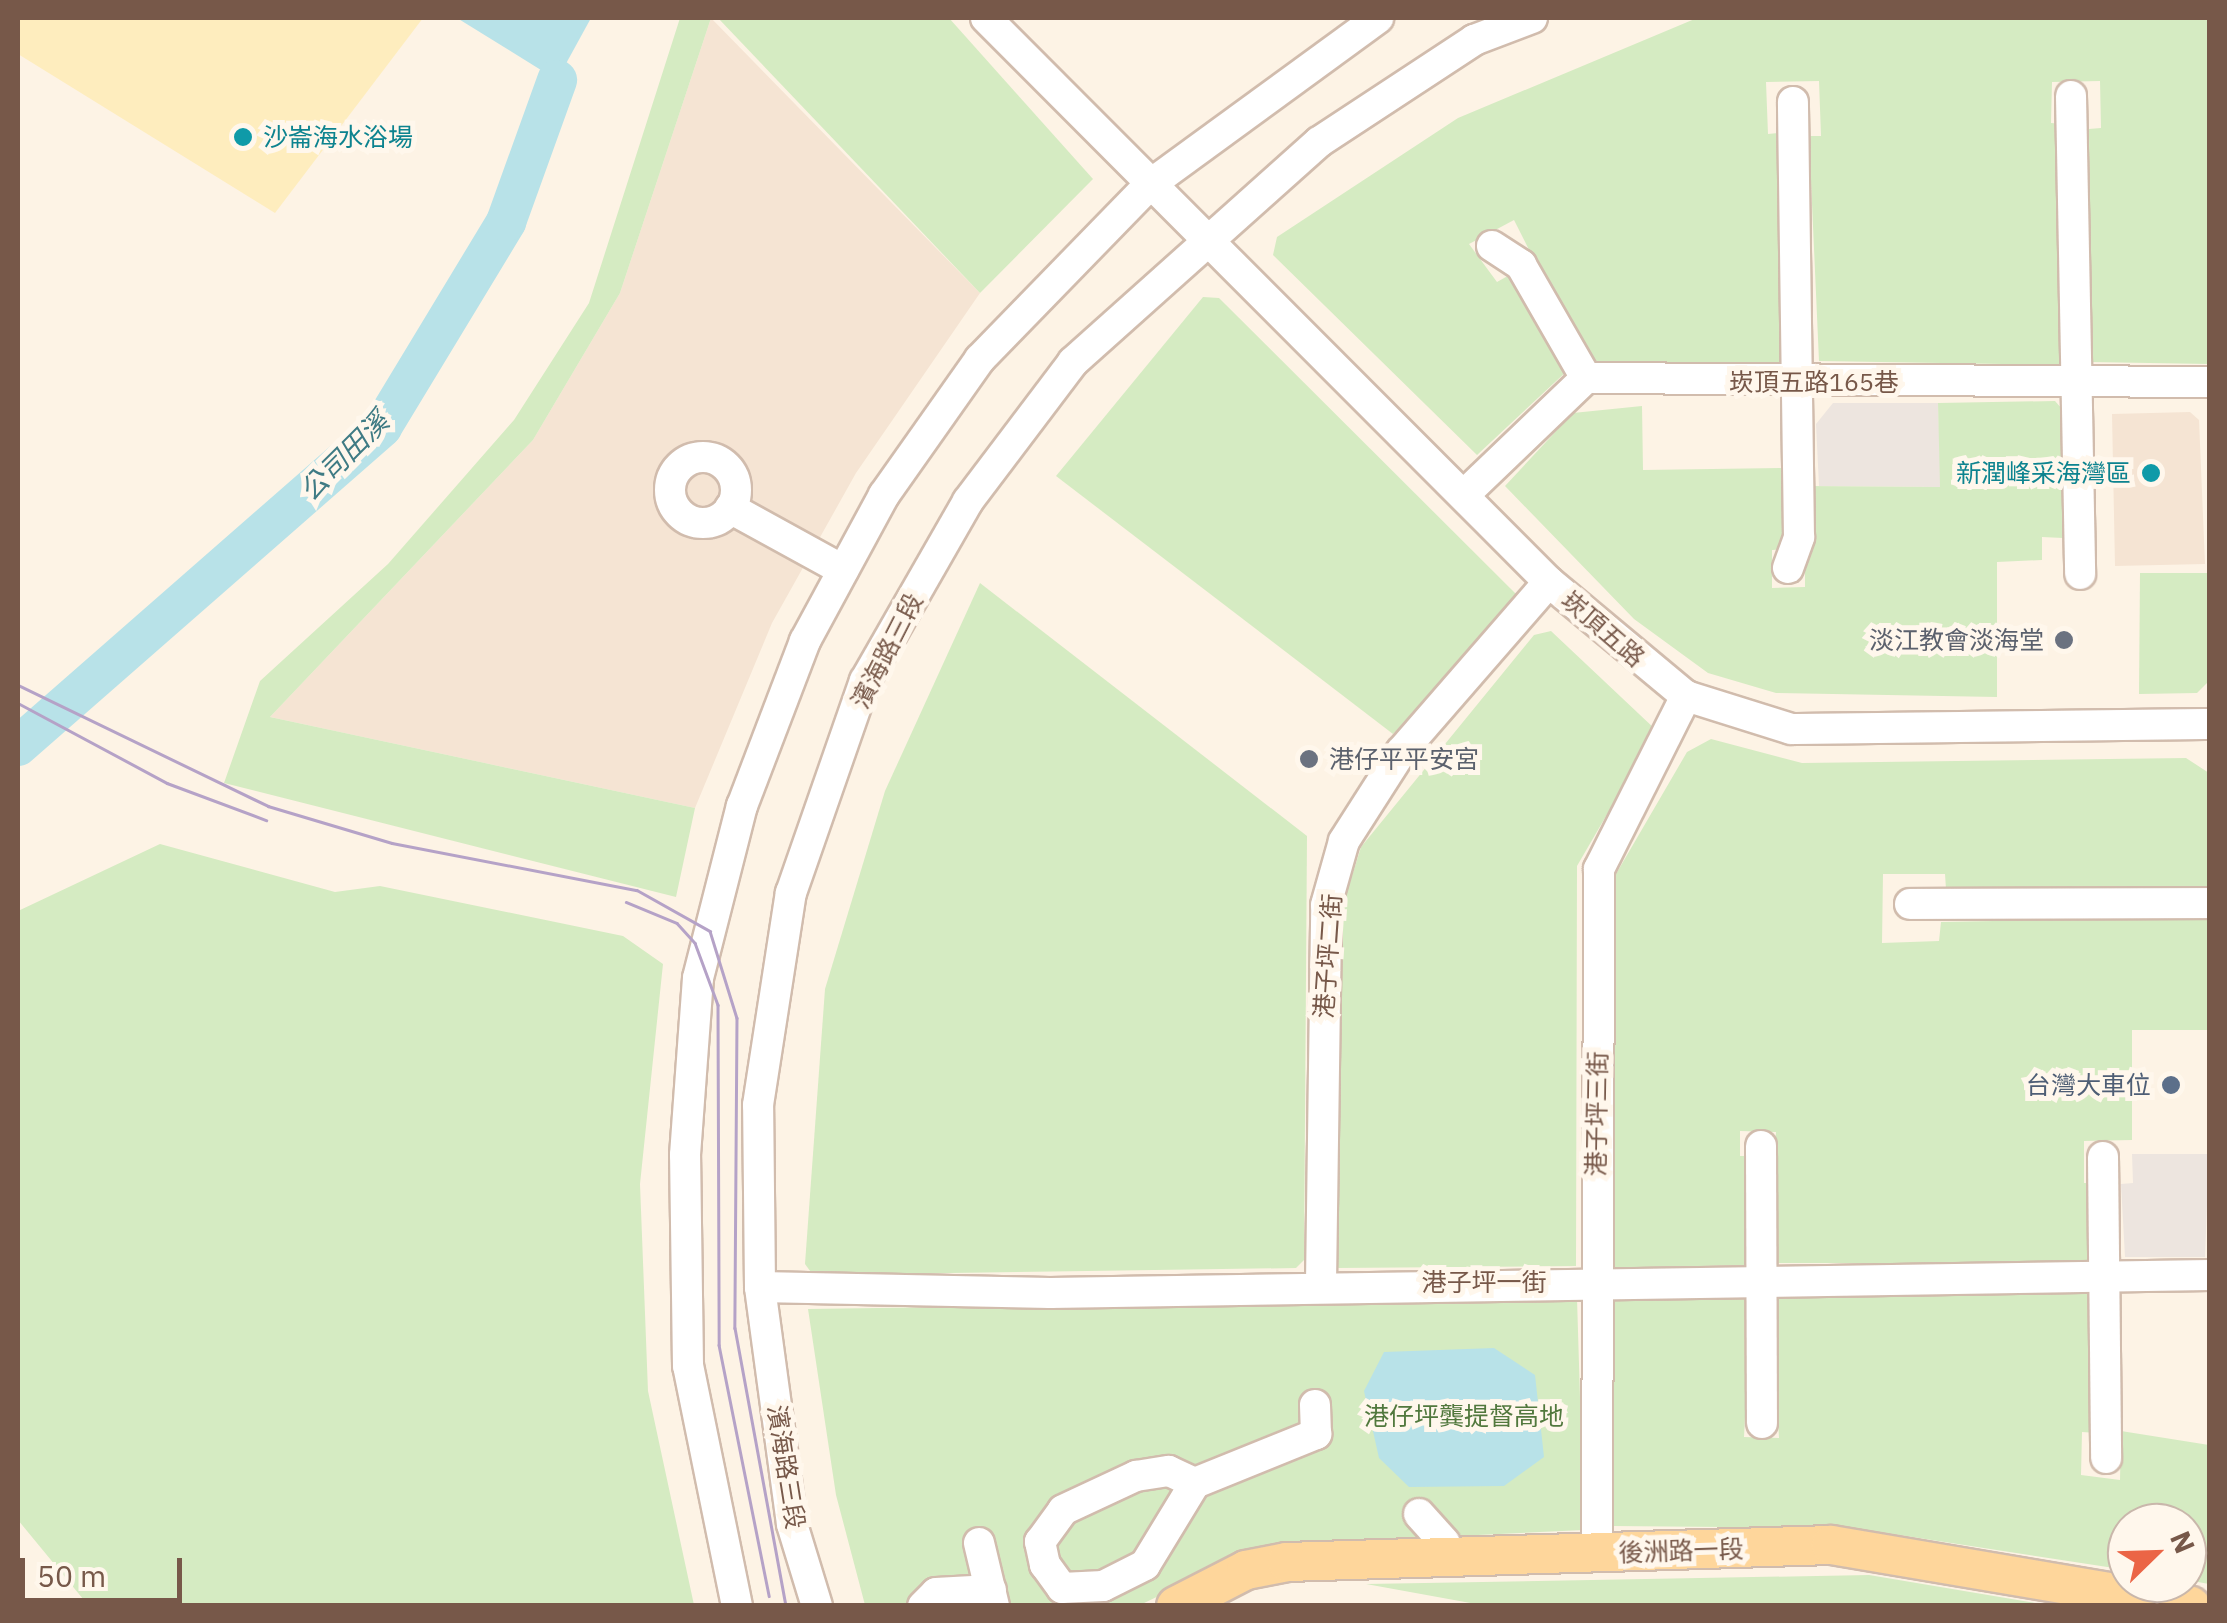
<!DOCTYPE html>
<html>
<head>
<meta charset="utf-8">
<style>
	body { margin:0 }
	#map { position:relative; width:2227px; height:1623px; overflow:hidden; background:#fdf3e5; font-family:"IBM Plex Sans","Noto Sans TC",sans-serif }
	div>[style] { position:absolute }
	.residential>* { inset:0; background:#f5e4d3 }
	.industrial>* { inset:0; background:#ede5df }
	.green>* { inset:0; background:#d5ebc2 }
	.sand>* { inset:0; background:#feedbe }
	.water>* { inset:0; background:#b8e2e8 }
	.river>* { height:40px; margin:-20px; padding:0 20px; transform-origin:20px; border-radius:20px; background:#b8e2e8 }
	.roads { filter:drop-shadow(2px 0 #d1bcad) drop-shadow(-2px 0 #d1bcad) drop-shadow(0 2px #d1bcad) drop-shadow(0 -2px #d1bcad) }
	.minor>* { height:30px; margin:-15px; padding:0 15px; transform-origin:15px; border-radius:15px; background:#fff }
	.minor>.ring { margin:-15px; padding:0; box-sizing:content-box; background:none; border:30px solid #fff; border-radius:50% }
	.major>* { height:38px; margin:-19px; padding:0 19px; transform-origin:19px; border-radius:19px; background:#fed69b }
	.tram>* { height:2.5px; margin:-1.25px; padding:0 1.25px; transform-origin:1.25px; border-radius:1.25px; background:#b5a2c7 }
	.dots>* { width:28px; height:28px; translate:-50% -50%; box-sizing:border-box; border:5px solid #fff7ec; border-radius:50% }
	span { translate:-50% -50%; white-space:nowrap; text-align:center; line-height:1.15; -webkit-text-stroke:10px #fff7ec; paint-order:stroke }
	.culture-label { font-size:25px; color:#0d838f }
	.left { translate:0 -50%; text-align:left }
	.right { translate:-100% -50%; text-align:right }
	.street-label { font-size:25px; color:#775849 }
	.worship-label { font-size:25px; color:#5b616d }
	.service-label { font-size:25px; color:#4e5e75 }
	.park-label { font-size:25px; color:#51783d }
	.water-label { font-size:28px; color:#3f7b84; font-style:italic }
	.frame { position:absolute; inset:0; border:20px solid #775849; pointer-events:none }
	.north { position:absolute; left:2107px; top:1503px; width:100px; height:100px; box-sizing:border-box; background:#fff7ec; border:2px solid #c9b7ab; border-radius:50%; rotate:67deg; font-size:28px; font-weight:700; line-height:40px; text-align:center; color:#775849 }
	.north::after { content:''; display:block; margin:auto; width:35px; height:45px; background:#eb6546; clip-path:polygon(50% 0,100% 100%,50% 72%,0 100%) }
	.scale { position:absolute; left:20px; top:1558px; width:162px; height:45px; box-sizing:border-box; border:5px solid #775849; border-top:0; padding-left:12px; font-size:30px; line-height:35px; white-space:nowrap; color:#775849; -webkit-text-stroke:8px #fff7ec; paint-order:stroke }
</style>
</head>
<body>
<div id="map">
	<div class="residential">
		<i style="clip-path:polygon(711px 18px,980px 293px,856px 473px,772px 623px,695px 808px,270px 717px,533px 440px,620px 293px)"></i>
		<i style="clip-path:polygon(2190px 412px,2199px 420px,2205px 564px,2115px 566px,2112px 414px)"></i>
	</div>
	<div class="industrial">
		<i style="clip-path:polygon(1833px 403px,1938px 403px,1941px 487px,1819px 486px,1816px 424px)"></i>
		<i style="clip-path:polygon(2132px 1154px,2209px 1154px,2205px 1257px,2125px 1257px,2121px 1184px,2133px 1183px)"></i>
	</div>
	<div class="green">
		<i style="clip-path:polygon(680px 18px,711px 18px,620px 293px,533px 440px,270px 717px,695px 808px,676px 897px,224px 783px,260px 681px,388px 564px,514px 420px,589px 303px)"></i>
		<i style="clip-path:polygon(718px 18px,949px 18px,1093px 179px,980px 293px)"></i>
		<i style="clip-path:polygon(1697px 18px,2209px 18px,2209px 364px,2090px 362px,2089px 129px,2101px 128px,2100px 81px,2052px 82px,2051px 123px,2064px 124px,2059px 365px,1819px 361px,1809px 136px,1821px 136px,1819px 81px,1766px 82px,1768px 134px,1778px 133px,1783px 364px,1587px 365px,1514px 220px,1469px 244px,1497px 282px,1513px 273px,1568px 370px,1477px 455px,1273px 255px,1277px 237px,1458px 118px)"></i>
		<i style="clip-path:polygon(1203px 297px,1219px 298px,1516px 594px,1514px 607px,1393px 734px,1056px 476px)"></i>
		<i style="clip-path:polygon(2055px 401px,2063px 410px,2063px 538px,2042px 537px,2042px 560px,1997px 562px,1997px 697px,1776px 693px,1708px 673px,1634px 619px,1505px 486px,1573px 413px,1642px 406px,1643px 470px,1784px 468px,1790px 549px,1772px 550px,1772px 588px,1805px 587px,1805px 486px,1940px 487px,1938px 403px)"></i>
		<i style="clip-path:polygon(2140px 573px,2208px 573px,2209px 681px,2197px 693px,2139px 694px)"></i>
		<i style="clip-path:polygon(980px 583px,1307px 836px,1304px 1260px,1296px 1268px,813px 1275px,805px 1264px,825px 989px,885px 791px)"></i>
		<i style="clip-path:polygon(1551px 631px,1656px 730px,1577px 866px,1576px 1266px,1336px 1268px,1342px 908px,1361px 847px,1534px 635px)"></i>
		<i style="clip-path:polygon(1711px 739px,1802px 763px,2186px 758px,2209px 773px,2209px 893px,1946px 889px,1945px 874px,1883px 874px,1882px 943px,1939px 941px,1941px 922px,2209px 917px,2209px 1030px,2132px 1030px,2132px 1140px,2084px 1141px,2084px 1183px,2096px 1183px,2096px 1263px,1770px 1263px,1776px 1132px,1740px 1131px,1740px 1156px,1750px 1156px,1750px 1265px,1608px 1268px,1616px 874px,1687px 752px)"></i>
		<i style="clip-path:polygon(160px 844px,335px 892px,380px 886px,623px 936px,663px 964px,640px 1184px,648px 1391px,694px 1605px,88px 1605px,18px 1520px,18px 911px)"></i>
		<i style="clip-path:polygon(2097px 1285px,2097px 1433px,2082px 1432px,2081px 1475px,2120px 1480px,2121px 1431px,2209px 1445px,2209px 1584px,2187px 1580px,2187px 1523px,2127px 1523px,2127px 1570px,1854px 1528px,1611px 1526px,1610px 1295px,1751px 1294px,1744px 1437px,1779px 1438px,1771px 1293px)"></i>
		<i style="clip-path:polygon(1577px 1298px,1584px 1530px,1264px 1545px,1140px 1605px,865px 1605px,836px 1495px,808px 1309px)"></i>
		<i style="clip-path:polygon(1869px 1575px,2047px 1605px,1487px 1606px,1366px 1584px)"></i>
	</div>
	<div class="sand">
		<i style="clip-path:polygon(18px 18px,423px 18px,275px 213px,18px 54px)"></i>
	</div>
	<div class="water">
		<i style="clip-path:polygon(457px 18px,591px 18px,557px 80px)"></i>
		<i style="clip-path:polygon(1494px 1348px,1535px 1375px,1544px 1457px,1504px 1486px,1409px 1487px,1379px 1458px,1364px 1391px,1384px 1352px)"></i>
	</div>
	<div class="river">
		<i style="left:18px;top:746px;width:484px;rotate:-41.2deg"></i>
		<i style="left:382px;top:427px;width:240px;rotate:-58.8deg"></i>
		<i style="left:506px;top:222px;width:151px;rotate:-70.2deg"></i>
	</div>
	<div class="roads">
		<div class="minor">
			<i style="left:986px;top:18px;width:797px;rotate:45.05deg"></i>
			<i style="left:1549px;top:582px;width:178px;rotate:39.8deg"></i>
			<i style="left:1686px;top:696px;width:110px;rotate:17.4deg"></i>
			<i style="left:1791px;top:729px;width:419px;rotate:-0.7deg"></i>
			<i style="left:2071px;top:96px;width:478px;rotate:88.9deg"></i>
			<i style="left:1492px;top:246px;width:35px;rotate:33deg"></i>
			<i style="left:1521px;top:265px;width:130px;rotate:60.1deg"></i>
			<i class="ring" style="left:670px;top:457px;width:36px;height:36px"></i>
			<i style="left:1465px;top:494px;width:168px;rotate:-43.8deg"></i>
			<i style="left:1586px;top:378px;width:624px;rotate:0.37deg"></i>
			<i style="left:730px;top:508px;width:129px;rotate:28.8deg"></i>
			<i style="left:1788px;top:568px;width:33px;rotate:-70deg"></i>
			<i style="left:1799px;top:537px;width:435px;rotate:-90.8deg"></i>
			<i style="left:1910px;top:904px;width:300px;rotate:-0.2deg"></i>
			<i style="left:1761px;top:1146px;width:277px;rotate:89.8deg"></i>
			<i style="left:2103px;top:1157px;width:301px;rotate:89.4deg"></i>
			<i style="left:1321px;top:1283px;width:378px;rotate:-89.2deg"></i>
			<i style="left:1326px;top:905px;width:66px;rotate:-74.3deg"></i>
			<i style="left:1344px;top:841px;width:106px;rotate:-57.4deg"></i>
			<i style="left:1401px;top:752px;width:225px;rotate:-49deg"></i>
			<i style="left:760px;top:1287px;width:290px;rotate:1.2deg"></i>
			<i style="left:1050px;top:1293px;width:1160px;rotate:-0.89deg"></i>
			<i style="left:1195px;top:1483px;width:96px;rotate:121.4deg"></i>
			<i style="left:1145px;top:1565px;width:47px;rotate:153.4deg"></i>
			<i style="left:1103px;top:1586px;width:41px;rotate:177.2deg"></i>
			<i style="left:1062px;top:1588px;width:29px;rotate:-126deg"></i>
			<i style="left:1045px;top:1565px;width:24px;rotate:-102deg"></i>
			<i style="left:1040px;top:1542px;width:39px;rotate:-54deg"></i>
			<i style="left:1063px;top:1510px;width:81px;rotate:-25deg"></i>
			<i style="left:1136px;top:1476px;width:33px;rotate:-9deg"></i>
			<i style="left:1169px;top:1471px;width:29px;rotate:25deg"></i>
			<i style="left:1195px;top:1483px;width:131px;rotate:-22deg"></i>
			<i style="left:1316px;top:1434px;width:29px;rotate:-92deg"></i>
			<i style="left:1419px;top:1514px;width:38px;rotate:48deg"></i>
			<i style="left:979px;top:1543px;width:65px;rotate:76.6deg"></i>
			<i style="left:1597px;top:1554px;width:685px;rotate:-89.83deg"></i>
			<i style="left:1599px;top:869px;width:194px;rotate:-63.3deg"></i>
			<i style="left:737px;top:1606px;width:245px;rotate:-101.5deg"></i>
			<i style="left:688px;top:1366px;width:211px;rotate:-90.8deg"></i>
			<i style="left:685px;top:1155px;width:177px;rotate:-85.8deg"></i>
			<i style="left:698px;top:978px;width:178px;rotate:-75.7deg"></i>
			<i style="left:742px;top:806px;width:177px;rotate:-69.1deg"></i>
			<i style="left:805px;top:641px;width:166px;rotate:-61.6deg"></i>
			<i style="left:884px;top:495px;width:166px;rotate:-54.8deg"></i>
			<i style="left:980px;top:359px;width:241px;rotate:-45.8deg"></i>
			<i style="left:1148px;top:186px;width:285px;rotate:-36.1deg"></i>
			<i style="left:817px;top:1606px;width:86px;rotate:-107deg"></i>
			<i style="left:792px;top:1524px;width:239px;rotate:-97.7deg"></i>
			<i style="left:760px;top:1287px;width:182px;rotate:-90.6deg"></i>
			<i style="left:758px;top:1105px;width:215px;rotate:-81.2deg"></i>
			<i style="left:791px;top:893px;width:225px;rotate:-70.8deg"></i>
			<i style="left:865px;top:681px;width:207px;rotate:-60.2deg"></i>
			<i style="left:968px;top:501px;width:174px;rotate:-52.9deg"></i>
			<i style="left:1073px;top:362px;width:330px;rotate:-41.8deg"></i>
			<i style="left:1319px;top:142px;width:186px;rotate:-33.3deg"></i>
			<i style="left:1474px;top:40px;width:62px;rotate:-20.8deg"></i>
			<i style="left:923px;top:1606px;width:18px;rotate:-45deg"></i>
			<i style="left:936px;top:1593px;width:55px;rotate:-3.1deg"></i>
		</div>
		<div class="major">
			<i style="left:1176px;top:1606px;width:79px;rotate:-27.2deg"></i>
			<i style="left:1246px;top:1570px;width:42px;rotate:-11deg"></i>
			<i style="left:1287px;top:1562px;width:544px;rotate:-1.79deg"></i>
			<i style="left:1831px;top:1545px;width:365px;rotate:9.6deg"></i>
		</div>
	</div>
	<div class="tram">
		<i style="left:18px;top:685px;width:278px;rotate:25.8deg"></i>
		<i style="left:268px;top:806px;width:129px;rotate:16.6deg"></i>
		<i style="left:392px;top:843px;width:249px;rotate:10.9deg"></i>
		<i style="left:637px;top:890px;width:84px;rotate:29.3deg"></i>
		<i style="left:710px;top:931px;width:91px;rotate:72.8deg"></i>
		<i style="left:737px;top:1018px;width:310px;rotate:90.4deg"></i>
		<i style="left:735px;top:1328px;width:283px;rotate:79.6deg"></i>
		<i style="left:18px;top:703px;width:169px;rotate:28.2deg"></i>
		<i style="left:167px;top:783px;width:106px;rotate:20.5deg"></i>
		<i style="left:626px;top:902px;width:55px;rotate:22.4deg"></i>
		<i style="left:677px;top:923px;width:27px;rotate:48deg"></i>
		<i style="left:695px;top:943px;width:66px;rotate:69.6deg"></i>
		<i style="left:718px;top:1005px;width:340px;rotate:89.8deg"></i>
		<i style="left:719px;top:1345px;width:256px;rotate:78.7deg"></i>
	</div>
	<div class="dots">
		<i style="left:243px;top:137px;background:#0f9aa8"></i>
		<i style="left:2151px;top:473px;background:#0f9aa8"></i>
		<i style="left:2064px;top:640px;background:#6b7280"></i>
		<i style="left:1309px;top:759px;background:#6b7280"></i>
		<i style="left:2171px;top:1085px;background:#5c6f8a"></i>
	</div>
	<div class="culture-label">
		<span class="left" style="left:263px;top:137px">沙崙海水浴場</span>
		<span class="right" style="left:2131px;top:473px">新潤峰采海灣區</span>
	</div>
	<div class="street-label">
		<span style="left:1814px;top:382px">崁頂五路165巷</span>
		<span style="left:1603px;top:629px;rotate:41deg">崁頂五路</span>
		<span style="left:887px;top:651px;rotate:-63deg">濱海路三段</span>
		<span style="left:1328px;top:956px;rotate:-86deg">港子坪二街</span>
		<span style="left:1597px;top:1114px;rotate:-89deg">港子坪三街</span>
		<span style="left:1484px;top:1282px">港子坪一街</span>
		<span style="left:786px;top:1467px;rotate:81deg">濱海路三段</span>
		<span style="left:1681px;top:1551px;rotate:-2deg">後洲路一段</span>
	</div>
	<div class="worship-label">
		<span class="right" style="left:2044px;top:640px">淡江教會淡海堂</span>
		<span class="left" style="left:1329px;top:759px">港仔平平安宮</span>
	</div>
	<div class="service-label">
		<span class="right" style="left:2151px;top:1085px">台灣大車位</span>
	</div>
	<div class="park-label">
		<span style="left:1464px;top:1416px">港仔坪龔提督高地</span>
	</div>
	<div class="water-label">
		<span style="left:344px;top:456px;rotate:-45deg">公司田溪</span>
	</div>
	<div class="frame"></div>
	<div class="north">N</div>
	<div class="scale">50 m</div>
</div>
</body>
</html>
